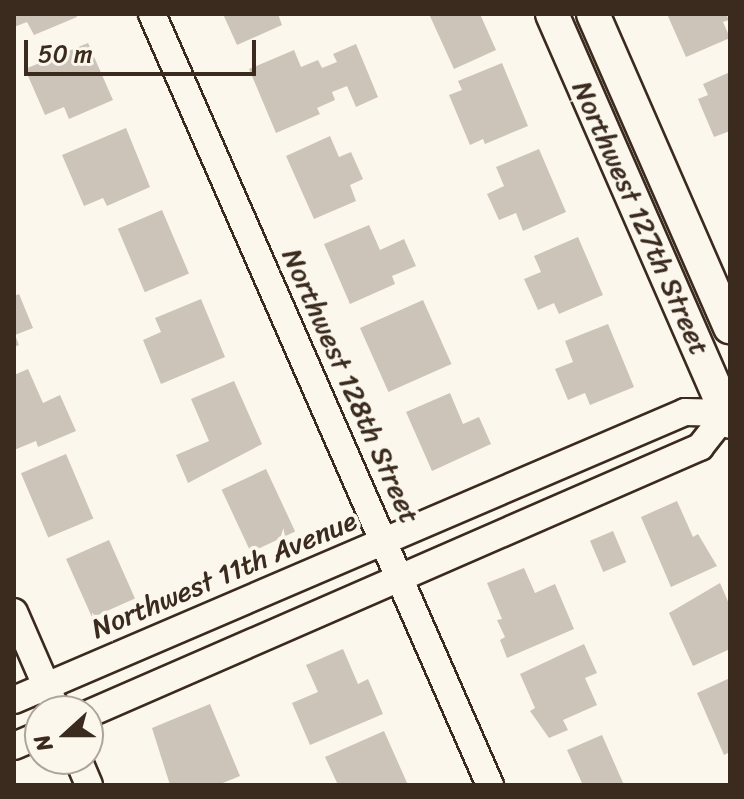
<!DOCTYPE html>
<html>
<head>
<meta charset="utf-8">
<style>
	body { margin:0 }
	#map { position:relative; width:744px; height:799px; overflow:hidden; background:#fbf7ec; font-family:Sriracha,sans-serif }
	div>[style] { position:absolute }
	.building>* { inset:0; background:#ccc4b9; transform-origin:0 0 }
	.roads { filter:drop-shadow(2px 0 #3b2a1e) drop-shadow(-2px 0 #3b2a1e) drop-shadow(0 2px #3b2a1e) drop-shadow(0 -2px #3b2a1e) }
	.minor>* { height:26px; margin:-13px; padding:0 13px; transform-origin:13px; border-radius:13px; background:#fbf7ec }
	.tertiary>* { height:32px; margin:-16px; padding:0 16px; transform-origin:16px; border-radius:16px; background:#fbf7ec }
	span { translate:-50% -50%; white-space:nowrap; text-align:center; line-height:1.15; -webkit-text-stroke:8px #fbf7ec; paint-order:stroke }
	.street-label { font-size:28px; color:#3b2a1e }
	.frame { position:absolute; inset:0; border:16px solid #3b2a1e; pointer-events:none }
	.north { position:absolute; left:24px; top:695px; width:80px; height:80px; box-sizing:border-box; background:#fbf7ec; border:2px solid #aea59a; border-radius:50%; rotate:249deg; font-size:22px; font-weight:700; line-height:32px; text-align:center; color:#3b2a1e }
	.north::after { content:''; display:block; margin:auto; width:28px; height:36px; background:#3b2a1e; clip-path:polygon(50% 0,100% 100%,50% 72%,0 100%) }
	.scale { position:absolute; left:24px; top:40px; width:232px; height:36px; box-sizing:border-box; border:4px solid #3b2a1e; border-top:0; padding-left:10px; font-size:24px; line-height:28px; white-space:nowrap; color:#3b2a1e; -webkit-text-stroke:6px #fbf7ec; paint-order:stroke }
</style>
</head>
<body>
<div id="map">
	<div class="building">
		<i style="clip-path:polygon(14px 14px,76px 14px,77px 17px,34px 35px,27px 22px,14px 27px)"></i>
		<i style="clip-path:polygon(223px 14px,278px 14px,282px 25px,237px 45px)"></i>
		<i style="clip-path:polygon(429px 14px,480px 14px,496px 50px,454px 69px)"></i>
		<i style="clip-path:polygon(667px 14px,726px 14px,729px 20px,723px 22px,730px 38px,686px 57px)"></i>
		<i style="clip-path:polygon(88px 43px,113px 100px,69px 119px,64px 107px,45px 115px,25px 69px)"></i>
		<i style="clip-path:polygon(356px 44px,378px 97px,356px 107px,347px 86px,332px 92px,335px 100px,317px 108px,320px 114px,276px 133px,249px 69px,294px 50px,301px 67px,318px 60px,322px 68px,337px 62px,333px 54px)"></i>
		<i style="clip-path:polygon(502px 63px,528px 126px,485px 144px,483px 139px,470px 145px,449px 95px,462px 90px,458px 81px)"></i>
		<i style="clip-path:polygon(730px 72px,730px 131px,714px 137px,698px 99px,708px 95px,703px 84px)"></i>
		<i style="clip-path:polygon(126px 128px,150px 187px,107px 206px,103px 198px,84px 206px,62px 155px)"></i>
		<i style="clip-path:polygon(330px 136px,339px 157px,351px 152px,363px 179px,350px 185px,356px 201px,314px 219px,286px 156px)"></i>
		<i style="clip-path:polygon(539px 149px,566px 212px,523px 231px,516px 213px,499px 220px,487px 194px,504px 186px,496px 167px)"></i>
		<i style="left:162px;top:210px;width:69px;height:48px;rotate:67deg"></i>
		<i style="clip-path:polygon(369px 225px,380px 250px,404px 239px,416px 266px,392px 276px,395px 284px,350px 304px,324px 244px)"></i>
		<i style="clip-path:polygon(578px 237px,603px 295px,559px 314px,554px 303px,538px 310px,524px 279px,541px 272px,534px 256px)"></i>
		<i style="clip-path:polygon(19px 294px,33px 328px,15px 335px,19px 345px,14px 347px,14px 296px)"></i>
		<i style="clip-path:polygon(201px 299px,225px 357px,161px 384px,143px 340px,161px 332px,155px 318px)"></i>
		<i style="left:423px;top:300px;width:70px;height:69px;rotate:66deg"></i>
		<i style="clip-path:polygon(608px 324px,634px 387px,590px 405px,585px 393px,568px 400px,555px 369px,573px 362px,565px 341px)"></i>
		<i style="clip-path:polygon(28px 369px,43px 403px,60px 395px,76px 431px,38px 447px,36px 441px,14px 450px,14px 375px)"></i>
		<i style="clip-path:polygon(234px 381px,262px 444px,188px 483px,176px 455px,209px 441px,191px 399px)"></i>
		<i style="clip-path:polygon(450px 393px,463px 424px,479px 417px,491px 444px,432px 471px,406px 412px)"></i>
		<i style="left:66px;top:454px;width:70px;height:49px;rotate:67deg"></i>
		<i style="left:266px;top:469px;width:69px;height:49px;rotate:65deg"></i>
		<i style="clip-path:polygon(677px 501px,693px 537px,698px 534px,717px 566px,671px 587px,641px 517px)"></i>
		<i style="left:613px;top:531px;width:34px;height:25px;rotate:67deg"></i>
		<i style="left:109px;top:540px;width:64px;height:47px;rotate:66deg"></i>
		<i style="clip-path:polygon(524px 568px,535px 593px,555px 584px,574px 629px,507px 658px,500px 640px,505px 637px,497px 620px,502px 619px,487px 583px)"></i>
		<i style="clip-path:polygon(720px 583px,730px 606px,730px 649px,693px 666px,669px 613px)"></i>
		<i style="clip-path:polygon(584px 644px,597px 673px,585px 678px,597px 705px,563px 720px,568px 730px,549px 738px,530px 711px,535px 708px,520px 674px)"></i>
		<i style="clip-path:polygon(343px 649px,358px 684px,368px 679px,383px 714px,310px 745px,292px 703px,318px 692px,306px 665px)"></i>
		<i style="clip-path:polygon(730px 678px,730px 752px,724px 755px,697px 693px)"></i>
		<i style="clip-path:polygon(210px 704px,240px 776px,218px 785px,170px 785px,152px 728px)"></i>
		<i style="clip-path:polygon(384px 731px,408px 785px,338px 785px,325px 757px)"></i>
		<i style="clip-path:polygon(602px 735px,624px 785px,577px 785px,582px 783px,567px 750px)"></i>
	</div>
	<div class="roads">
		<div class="minor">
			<i style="left:152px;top:14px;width:842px;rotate:66.33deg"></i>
			<i style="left:14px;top:612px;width:108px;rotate:66.5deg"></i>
			<i style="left:14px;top:700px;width:730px;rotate:-23.23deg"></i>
			<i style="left:685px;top:412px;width:45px;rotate:1.3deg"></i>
			<i style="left:88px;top:714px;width:668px;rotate:-23.57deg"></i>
			<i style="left:700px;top:447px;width:42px;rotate:-51.8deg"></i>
			<i style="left:14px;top:746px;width:28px;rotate:-23deg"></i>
			<i style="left:78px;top:759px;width:28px;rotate:67deg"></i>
		</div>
		<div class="tertiary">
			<i style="left:552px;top:14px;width:445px;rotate:66.4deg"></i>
			<i style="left:593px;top:14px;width:342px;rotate:66.4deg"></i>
		</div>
	</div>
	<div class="street-label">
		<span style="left:641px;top:218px;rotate:66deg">Northwest 127th Street</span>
		<span style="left:351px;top:386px;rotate:66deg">Northwest 128th Street</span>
		<span style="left:224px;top:575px;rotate:-23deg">Northwest 11th Avenue</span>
	</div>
	<div class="frame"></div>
	<div class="north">N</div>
	<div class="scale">50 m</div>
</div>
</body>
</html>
